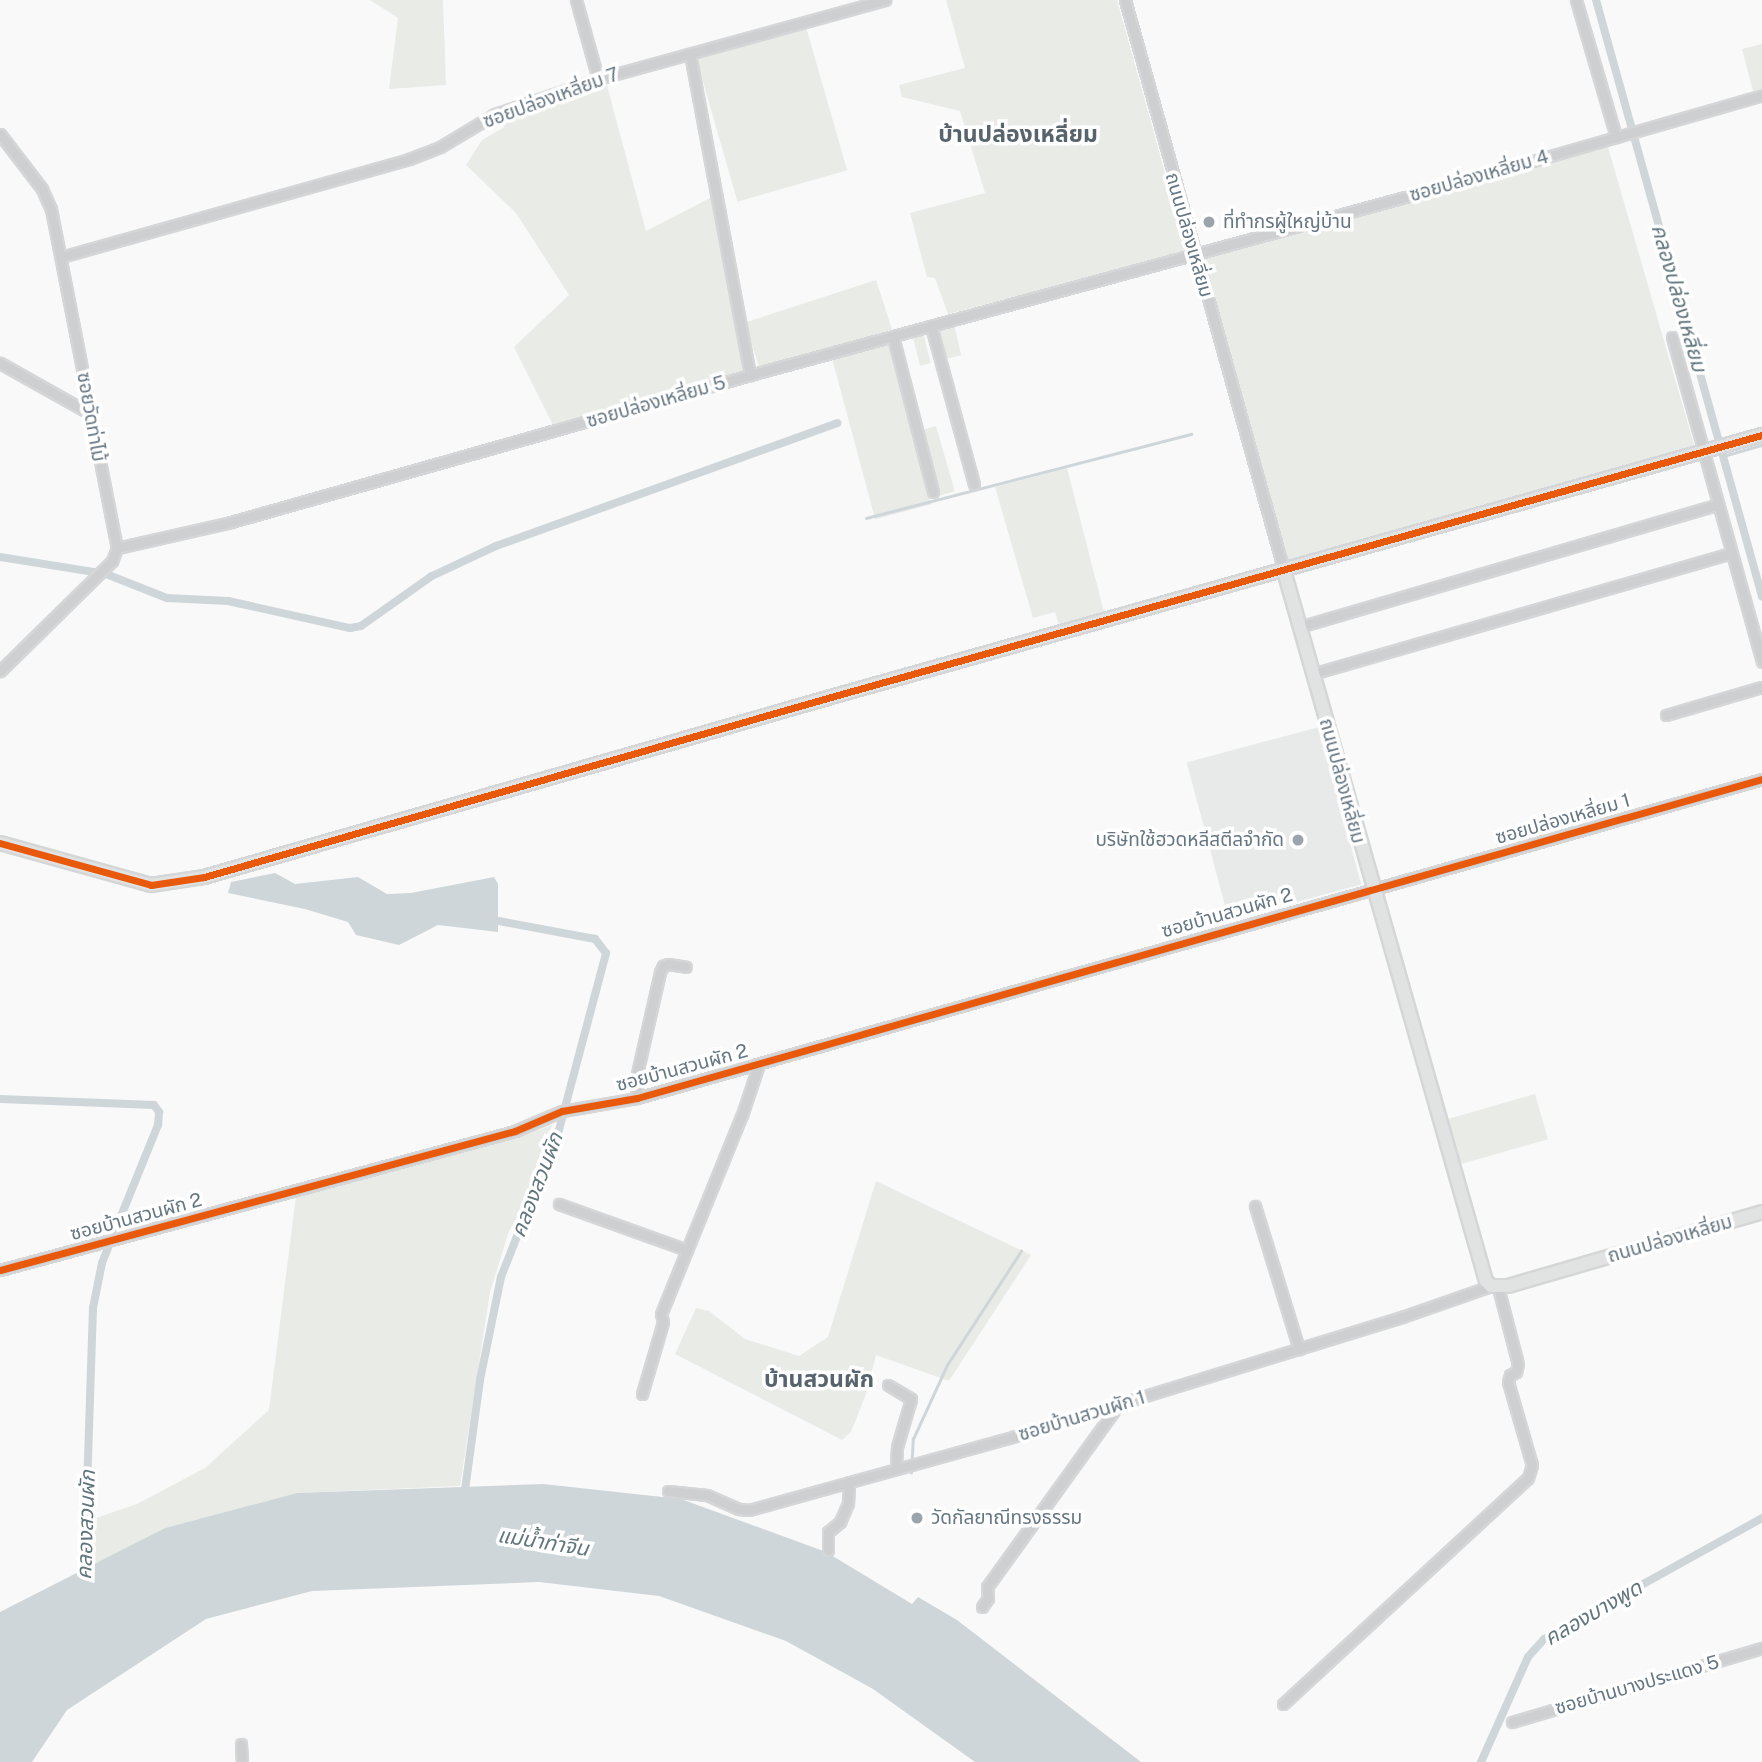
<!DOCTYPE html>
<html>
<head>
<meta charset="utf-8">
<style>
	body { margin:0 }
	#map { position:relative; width:1762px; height:1762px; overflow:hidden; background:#f9f9f9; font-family:"Public Sans","Noto Sans Thai",sans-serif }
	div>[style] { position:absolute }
	.built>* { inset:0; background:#e8e9e9; transform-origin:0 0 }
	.green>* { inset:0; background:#e8ebe6; transform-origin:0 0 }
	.water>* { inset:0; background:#ced6d9 }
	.stream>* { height:2.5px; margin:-1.25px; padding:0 1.25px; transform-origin:1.25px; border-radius:1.25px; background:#ced6d9 }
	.canal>* { height:8px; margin:-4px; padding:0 4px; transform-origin:4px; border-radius:4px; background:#ced6d9 }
	.roads { filter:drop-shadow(2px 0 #d5d6d7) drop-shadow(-2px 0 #d5d6d7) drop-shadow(0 2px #d5d6d7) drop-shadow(0 -2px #d5d6d7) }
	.street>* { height:9px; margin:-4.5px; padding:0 4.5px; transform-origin:4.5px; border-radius:4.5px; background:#cecfd0 }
	.secondary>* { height:12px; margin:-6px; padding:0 6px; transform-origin:6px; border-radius:6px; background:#e1e2e2 }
	.cycleway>* { height:7px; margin:-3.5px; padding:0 3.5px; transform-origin:3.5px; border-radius:3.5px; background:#e8590c }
	.dots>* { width:19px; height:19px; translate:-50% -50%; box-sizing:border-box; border:4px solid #fff; border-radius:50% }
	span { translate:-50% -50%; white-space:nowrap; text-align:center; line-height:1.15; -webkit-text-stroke:7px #fff; paint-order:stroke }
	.street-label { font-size:19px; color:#657683 }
	.poi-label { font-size:19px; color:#657683 }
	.left { translate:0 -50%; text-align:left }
	.right { translate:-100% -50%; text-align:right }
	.water-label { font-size:21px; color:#60757c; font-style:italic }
	.quarter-label { font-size:23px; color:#57646e; font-weight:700 }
</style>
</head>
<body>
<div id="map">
	<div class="built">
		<i style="left:1319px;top:727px;width:163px;height:137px;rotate:75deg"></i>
	</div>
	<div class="green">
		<i style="clip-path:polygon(370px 0,443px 0,446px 85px,389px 89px,398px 18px)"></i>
		<i style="clip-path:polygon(946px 0,1117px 0,1187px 252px,948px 314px,935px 278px,927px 277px,910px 213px,985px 193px,960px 111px,902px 97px,899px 85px,965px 68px)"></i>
		<i style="left:806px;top:27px;width:149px;height:114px;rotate:74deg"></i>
		<i style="clip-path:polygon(1762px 44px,1762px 89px,1753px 91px,1742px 49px)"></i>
		<i style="clip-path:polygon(606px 82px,646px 231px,712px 197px,744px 372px,554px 427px,514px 347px,569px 295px,516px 213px,466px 165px,482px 140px,503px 128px,515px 112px)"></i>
		<i style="clip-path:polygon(1608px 147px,1695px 448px,1289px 564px,1202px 261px,1206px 256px)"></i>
		<i style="left:876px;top:280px;width:52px;height:138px;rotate:72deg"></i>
		<i style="left:954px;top:324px;width:32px;height:21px;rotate:77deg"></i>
		<i style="left:923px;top:332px;width:32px;height:11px;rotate:76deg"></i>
		<i style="left:888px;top:343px;width:167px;height:58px;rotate:75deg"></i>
		<i style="left:936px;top:426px;width:68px;height:16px;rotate:74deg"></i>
		<i style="clip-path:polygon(1067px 468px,1104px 612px,1059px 625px,1055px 612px,1033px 618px,995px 487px)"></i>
		<i style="left:1535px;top:1094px;width:47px;height:94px;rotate:74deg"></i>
		<i style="clip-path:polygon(552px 1125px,527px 1202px,509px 1231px,490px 1292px,460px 1486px,297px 1493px,165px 1528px,95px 1564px,93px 1519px,137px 1504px,205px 1468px,269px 1410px,296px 1196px,518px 1138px)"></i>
		<i style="clip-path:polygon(876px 1181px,1031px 1255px,949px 1381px,876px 1355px,866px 1394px,851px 1432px,842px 1440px,675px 1354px,696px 1308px,709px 1311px,745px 1339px,799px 1356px,828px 1337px)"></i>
	</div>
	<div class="water">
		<i style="clip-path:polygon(275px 873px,295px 884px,358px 877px,387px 894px,411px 893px,494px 877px,498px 884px,498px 932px,438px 925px,399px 945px,356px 935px,348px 922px,305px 909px,228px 893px,231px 882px)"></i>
		<i style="clip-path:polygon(543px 1484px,681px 1499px,826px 1552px,912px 1604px,918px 1597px,957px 1620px,1141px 1762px,975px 1762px,873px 1689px,786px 1641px,659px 1596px,539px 1582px,312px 1591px,206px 1619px,67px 1710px,32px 1762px,0 1762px,0 1612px,165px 1528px,297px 1493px)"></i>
	</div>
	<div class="stream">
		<i style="left:1723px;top:456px;width:41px;rotate:-15.8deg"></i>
		<i style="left:866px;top:518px;width:336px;rotate:-14.5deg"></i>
		<i style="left:911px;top:1473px;width:34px;rotate:-87deg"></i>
		<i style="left:913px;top:1439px;width:81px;rotate:-65.3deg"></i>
		<i style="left:947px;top:1365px;width:136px;rotate:-57deg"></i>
	</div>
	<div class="canal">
		<i style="left:1596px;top:0;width:619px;rotate:74.44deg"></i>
		<i style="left:0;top:557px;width:107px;rotate:9.1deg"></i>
		<i style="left:106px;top:574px;width:66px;rotate:21.5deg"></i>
		<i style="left:167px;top:598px;width:61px;rotate:2.8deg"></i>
		<i style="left:228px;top:601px;width:125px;rotate:12.5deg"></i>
		<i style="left:350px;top:628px;width:11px;rotate:-10deg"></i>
		<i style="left:361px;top:626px;width:87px;rotate:-35.2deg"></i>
		<i style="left:432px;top:576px;width:71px;rotate:-25.1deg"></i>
		<i style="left:496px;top:546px;width:363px;rotate:-19.8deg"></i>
		<i style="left:0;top:1099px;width:154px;rotate:2.2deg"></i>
		<i style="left:154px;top:1105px;width:9px;rotate:54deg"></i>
		<i style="left:159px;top:1112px;width:13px;rotate:94deg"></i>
		<i style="left:158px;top:1125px;width:149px;rotate:112.1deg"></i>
		<i style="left:102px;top:1263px;width:46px;rotate:101.3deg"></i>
		<i style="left:93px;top:1308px;width:271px;rotate:91.9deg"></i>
		<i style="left:464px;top:1497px;width:118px;rotate:-82.2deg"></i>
		<i style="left:480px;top:1380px;width:105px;rotate:-78.5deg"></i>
		<i style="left:501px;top:1277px;width:158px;rotate:-68.5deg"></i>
		<i style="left:559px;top:1130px;width:183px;rotate:-75.1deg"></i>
		<i style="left:606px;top:953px;width:18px;rotate:-128deg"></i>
		<i style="left:595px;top:939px;width:98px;rotate:-169.4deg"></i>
		<i style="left:1481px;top:1762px;width:115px;rotate:-65.9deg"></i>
		<i style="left:1528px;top:1657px;width:24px;rotate:-48deg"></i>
		<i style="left:1544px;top:1639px;width:249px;rotate:-29deg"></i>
	</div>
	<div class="roads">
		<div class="street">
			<i style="left:576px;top:0;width:82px;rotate:74.4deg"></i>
			<i style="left:1125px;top:0;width:593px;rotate:74.44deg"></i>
			<i style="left:1576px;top:0;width:143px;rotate:73.7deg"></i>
			<i style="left:690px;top:54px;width:327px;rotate:79.4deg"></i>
			<i style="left:0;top:134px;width:69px;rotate:52.6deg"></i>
			<i style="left:42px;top:189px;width:22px;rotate:66deg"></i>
			<i style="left:51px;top:209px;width:345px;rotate:79deg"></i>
			<i style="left:117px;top:548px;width:14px;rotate:111deg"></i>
			<i style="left:112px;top:561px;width:157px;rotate:135.5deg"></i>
			<i style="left:61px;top:257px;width:362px;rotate:-15.7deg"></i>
			<i style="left:409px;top:159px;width:33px;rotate:-21deg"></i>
			<i style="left:440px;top:147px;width:64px;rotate:-31deg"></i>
			<i style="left:495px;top:114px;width:109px;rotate:-18.8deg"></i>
			<i style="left:598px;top:79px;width:298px;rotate:-15.4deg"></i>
			<i style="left:931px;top:326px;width:164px;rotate:74.8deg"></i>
			<i style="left:893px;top:337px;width:160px;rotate:75.5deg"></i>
			<i style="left:1672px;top:337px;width:337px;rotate:74.5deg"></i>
			<i style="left:0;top:363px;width:104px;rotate:29.3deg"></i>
			<i style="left:117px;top:548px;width:117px;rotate:-12.8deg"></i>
			<i style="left:231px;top:522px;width:539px;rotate:-15.81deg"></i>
			<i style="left:750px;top:375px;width:717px;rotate:-15.2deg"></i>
			<i style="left:1442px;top:187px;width:333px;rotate:-16deg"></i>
			<i style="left:1299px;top:627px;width:435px;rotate:-16.3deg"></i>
			<i style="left:1312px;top:674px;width:436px;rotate:-16.1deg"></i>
			<i style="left:1666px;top:715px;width:100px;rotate:-16.3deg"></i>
			<i style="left:637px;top:1098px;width:20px;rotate:-93deg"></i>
			<i style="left:636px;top:1078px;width:109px;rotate:-77.2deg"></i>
			<i style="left:660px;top:972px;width:7px;rotate:-63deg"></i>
			<i style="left:663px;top:966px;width:5px;rotate:-22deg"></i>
			<i style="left:668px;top:964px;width:18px;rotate:9deg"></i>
			<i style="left:559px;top:1204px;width:136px;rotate:19.8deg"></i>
			<i style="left:1255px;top:1206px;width:150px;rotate:72.9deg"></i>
			<i style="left:0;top:1270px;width:533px;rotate:-15.1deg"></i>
			<i style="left:515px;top:1131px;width:51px;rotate:-23.1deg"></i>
			<i style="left:562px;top:1111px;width:76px;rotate:-9.8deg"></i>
			<i style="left:637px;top:1098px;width:1169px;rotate:-15.83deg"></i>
			<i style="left:888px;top:1385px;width:27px;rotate:31deg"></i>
			<i style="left:911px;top:1399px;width:50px;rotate:106.3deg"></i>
			<i style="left:897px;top:1447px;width:22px;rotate:93deg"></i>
			<i style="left:642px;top:1394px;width:75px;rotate:-73.7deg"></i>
			<i style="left:663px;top:1322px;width:8px;rotate:-104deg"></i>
			<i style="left:661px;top:1314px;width:215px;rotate:-67.9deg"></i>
			<i style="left:742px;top:1115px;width:54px;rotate:-71.6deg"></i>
			<i style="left:668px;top:1491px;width:39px;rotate:6deg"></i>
			<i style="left:707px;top:1495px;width:35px;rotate:24deg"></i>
			<i style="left:739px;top:1509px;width:10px;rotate:6deg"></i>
			<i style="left:749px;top:1510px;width:276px;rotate:-15.5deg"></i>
			<i style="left:1015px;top:1436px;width:405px;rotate:-17.1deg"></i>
			<i style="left:1402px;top:1317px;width:94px;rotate:-19.2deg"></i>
			<i style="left:828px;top:1550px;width:18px;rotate:-90deg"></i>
			<i style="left:828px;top:1532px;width:16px;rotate:-40deg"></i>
			<i style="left:840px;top:1522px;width:21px;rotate:-67deg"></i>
			<i style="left:848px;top:1503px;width:21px;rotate:-87deg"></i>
			<i style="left:982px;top:1607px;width:11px;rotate:-56deg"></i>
			<i style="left:988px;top:1598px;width:11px;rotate:-95deg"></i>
			<i style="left:987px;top:1587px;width:226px;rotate:-54.2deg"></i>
			<i style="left:1283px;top:1704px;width:333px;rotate:-42.7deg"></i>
			<i style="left:1528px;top:1478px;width:14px;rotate:-73deg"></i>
			<i style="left:1532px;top:1465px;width:86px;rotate:-106.1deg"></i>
			<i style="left:1508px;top:1382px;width:7px;rotate:-74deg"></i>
			<i style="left:1510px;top:1375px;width:7px;rotate:-27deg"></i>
			<i style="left:1516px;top:1372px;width:8px;rotate:-76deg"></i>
			<i style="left:1518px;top:1364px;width:80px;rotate:-104.6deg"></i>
			<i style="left:1512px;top:1722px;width:261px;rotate:-16.5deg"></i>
			<i style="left:241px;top:1744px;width:18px;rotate:87deg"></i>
		</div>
		<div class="secondary">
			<i style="left:1284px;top:571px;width:738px;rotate:74.12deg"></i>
			<i style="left:1486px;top:1281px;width:7px;rotate:45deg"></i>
			<i style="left:1491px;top:1286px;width:17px"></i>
			<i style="left:1508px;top:1286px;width:265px;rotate:-16.2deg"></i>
			<i style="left:0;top:843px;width:157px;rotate:15.5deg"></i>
			<i style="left:151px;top:885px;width:54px;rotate:-8.6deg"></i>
			<i style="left:204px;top:877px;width:660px;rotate:-16.02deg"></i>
			<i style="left:838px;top:695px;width:960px;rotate:-15.72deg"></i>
		</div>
	</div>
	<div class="cycleway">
		<i style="left:0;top:843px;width:157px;rotate:15.5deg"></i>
		<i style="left:151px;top:885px;width:54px;rotate:-8.6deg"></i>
		<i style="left:204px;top:877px;width:660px;rotate:-16.02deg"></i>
		<i style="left:838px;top:695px;width:960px;rotate:-15.72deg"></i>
		<i style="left:0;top:1270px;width:533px;rotate:-15.1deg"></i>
		<i style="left:515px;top:1131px;width:51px;rotate:-23.1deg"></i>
		<i style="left:562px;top:1111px;width:76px;rotate:-9.8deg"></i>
		<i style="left:637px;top:1098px;width:1169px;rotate:-15.83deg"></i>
	</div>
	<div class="dots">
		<i style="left:1209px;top:222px;background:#99a4ac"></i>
		<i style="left:1298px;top:840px;background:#99a4ac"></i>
		<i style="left:917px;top:1518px;background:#99a4ac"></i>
	</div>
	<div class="street-label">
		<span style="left:551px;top:98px;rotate:-20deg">ซอยปล่องเหลี่ยม 7</span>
		<span style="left:1479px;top:176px;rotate:-16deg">ซอยปล่องเหลี่ยม 4</span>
		<span style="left:1189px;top:235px;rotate:74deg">ถนนปล่องเหลี่ยม</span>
		<span style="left:656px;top:402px;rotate:-16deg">ซอยปล่องเหลี่ยม 5</span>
		<span style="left:91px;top:417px;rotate:80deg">ซอยวัดท่าไม้</span>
		<span style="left:1342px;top:781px;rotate:75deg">ถนนปล่องเหลี่ยม</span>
		<span style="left:1563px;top:819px;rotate:-16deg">ซอยปล่องเหลี่ยม 1</span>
		<span style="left:1227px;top:913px;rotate:-16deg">ซอยบ้านสวนผัก 2</span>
		<span style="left:682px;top:1068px;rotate:-15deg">ซอยบ้านสวนผัก 2</span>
		<span style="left:136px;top:1217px;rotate:-15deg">ซอยบ้านสวนผัก 2</span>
		<span style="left:1670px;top:1239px;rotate:-16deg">ถนนปล่องเหลี่ยม</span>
		<span style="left:1082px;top:1416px;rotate:-17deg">ซอยบ้านสวนผัก 1</span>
		<span style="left:1637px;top:1685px;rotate:-16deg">ซอยบ้านบางประแดง 5</span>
	</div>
	<div class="poi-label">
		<span class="left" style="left:1223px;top:222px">ที่ทำกรผู้ใหญ่บ้าน</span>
		<span class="right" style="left:1284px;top:840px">บริษัทใช้ฮวดหลีสตีลจำกัด</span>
		<span class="left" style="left:931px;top:1518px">วัดกัลยาณีทรงธรรม</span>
	</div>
	<div class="water-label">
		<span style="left:1679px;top:298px;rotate:74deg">คลองปล่องเหลี่ยม</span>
		<span style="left:537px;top:1185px;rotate:-69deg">คลองสวนผัก</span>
		<span style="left:86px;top:1525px;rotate:-88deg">คลองสวนผัก</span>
		<span style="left:543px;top:1542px;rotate:9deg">แม่น้ำท่าจีน</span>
		<span style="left:1593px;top:1613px;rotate:-30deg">คลองบางพูด</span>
	</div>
	<div class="quarter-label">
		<span style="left:1018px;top:134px">บ้านปล่องเหลี่ยม</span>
		<span style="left:819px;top:1379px">บ้านสวนผัก</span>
	</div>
</div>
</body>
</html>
